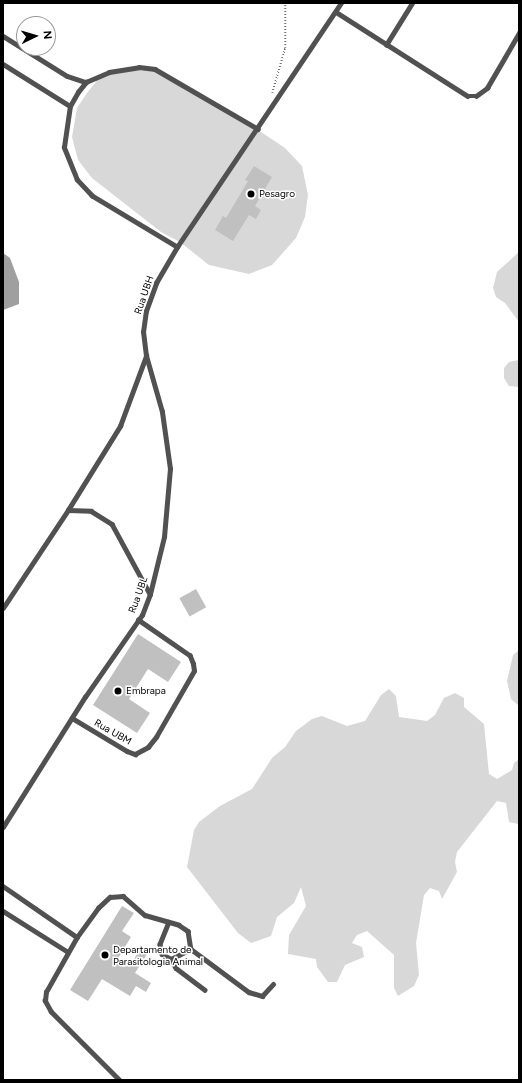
<!DOCTYPE html>
<html>
<head>
<meta charset="utf-8">
<style>
	body { margin:0 }
	#map { position:relative; width:522px; height:1083px; overflow:hidden; background:#fff; font-family:Figtree,sans-serif }
	div>[style] { position:absolute }
	.green>* { inset:0; background:#d8d8d8 }
	.water>* { inset:0; background:#9f9f9f }
	.building>* { inset:0; background:#c0c0c0; transform-origin:0 0 }
	.path>* { height:1.5px; margin-top:-0.75px; transform-origin:0; background:repeating-linear-gradient(90deg,#737373 0 1px,transparent 0 3px) }
	.service>* { height:4.5px; margin:-2.25px; padding:0 2.25px; transform-origin:2.25px; border-radius:2.25px; background:#515151 }
	.dots>* { width:11px; height:11px; translate:-50% -50%; box-sizing:border-box; border:2px solid #fff; border-radius:50% }
	span { translate:-50% -50%; white-space:nowrap; text-align:center; line-height:1.15; -webkit-text-stroke:3px #fff; paint-order:stroke }
	.poi-label { font-size:10px; color:#000 }
	.left { translate:0 -50%; text-align:left }
	.street-label { font-size:10px; color:#000 }
	.frame { position:absolute; inset:0; border:4px solid #000; pointer-events:none }
	.north { position:absolute; left:16px; top:16px; width:40px; height:40px; box-sizing:border-box; background:#fff; border:1px solid #999; border-radius:50%; rotate:85deg; font-size:11px; font-weight:700; line-height:16px; text-align:center; color:#000 }
	.north::after { content:''; display:block; margin:auto; width:14px; height:18px; background:#000; clip-path:polygon(50% 0,100% 100%,50% 72%,0 100%) }
</style>
</head>
<body>
<div id="map">
	<div class="green">
		<i style="clip-path:polygon(142px 68px,162px 72px,255px 128px,285px 148px,302px 166px,308px 195px,305px 217px,296px 238px,272px 265px,249px 274px,209px 265px,180px 242px,161px 232px,92px 178px,78px 160px,72px 137px,77px 108px,87px 93px,99px 78px,117px 70px)"></i>
		<i style="clip-path:polygon(519px 252px,519px 322px,505px 303px,496px 297px,493px 288px,497px 272px)"></i>
		<i style="clip-path:polygon(519px 360px,519px 387px,509px 386px,504px 378px,504px 368px,509px 362px)"></i>
		<i style="clip-path:polygon(519px 650px,519px 706px,511px 699px,507px 681px,513px 655px)"></i>
		<i style="clip-path:polygon(389px 689px,396px 696px,399px 717px,427px 721px,435px 715px,444px 698px,455px 693px,464px 698px,464px 707px,484px 724px,489px 774px,497px 779px,512px 770px,514px 763px,519px 759px,518px 824px,509px 822px,506px 803px,497px 801px,457px 852px,455px 862px,457px 872px,442px 899px,439px 891px,430px 888px,424px 895px,416px 943px,419px 975px,414px 986px,398px 996px,394px 988px,394px 955px,367px 931px,357px 935px,352px 943px,362px 947px,364px 957px,345px 965px,337px 982px,328px 982px,317px 967px,316px 959px,288px 954px,289px 935px,306px 906px,301px 887px,294px 903px,277px 917px,271px 936px,251px 943px,238px 933px,187px 867px,194px 830px,199px 822px,220px 806px,252px 789px,272px 758px,285px 747px,296px 731px,312px 719px,322px 716px,347px 726px,365px 721px,381px 695px)"></i>
	</div>
	<div class="water">
		<i style="clip-path:polygon(3px 253px,10px 258px,19px 282px,19px 304px,3px 310px)"></i>
	</div>
	<div class="building">
		<i style="clip-path:polygon(254px 166px,272px 177px,255px 206px,261px 210px,256px 219px,249px 215px,233px 241px,215px 230px,223px 216px,226px 218px,248px 181px,245px 180px)"></i>
		<i style="left:196px;top:589px;width:21px;height:19px;rotate:61deg"></i>
		<i style="clip-path:polygon(138px 634px,181px 662px,168px 682px,148px 669px,129px 699px,150px 713px,137px 733px,93px 705px)"></i>
		<i style="clip-path:polygon(122px 906px,134px 913px,122px 931px,131px 937px,117px 960px,129px 967px,142px 946px,149px 951px,135px 973px,151px 983px,146px 992px,136px 986px,130px 996px,102px 979px,88px 1001px,70px 990px)"></i>
	</div>
	<div class="path">
		<i style="left:272px;top:93px;width:47px;rotate:-73.9deg"></i>
		<i style="left:285px;top:48px;width:45px;rotate:-90deg"></i>
	</div>
	<div class="service">
		<i style="left:336px;top:12px;width:156px;rotate:32.5deg"></i>
		<i style="left:468px;top:96px;width:8px"></i>
		<i style="left:476px;top:96px;width:14px;rotate:-36deg"></i>
		<i style="left:487px;top:88px;width:64px;rotate:-59.8deg"></i>
		<i style="left:3px;top:36px;width:75px;rotate:32deg"></i>
		<i style="left:67px;top:76px;width:20px;rotate:18deg"></i>
		<i style="left:386px;top:45px;width:49px;rotate:-58.2deg"></i>
		<i style="left:3px;top:64px;width:79px;rotate:32.1deg"></i>
		<i style="left:177px;top:247px;width:99px;rotate:-149deg"></i>
		<i style="left:92px;top:196px;width:22px;rotate:-133deg"></i>
		<i style="left:77px;top:180px;width:35px;rotate:-112deg"></i>
		<i style="left:64px;top:147px;width:41px;rotate:-81.7deg"></i>
		<i style="left:70px;top:106px;width:16px;rotate:-60deg"></i>
		<i style="left:78px;top:92px;width:13px;rotate:-51deg"></i>
		<i style="left:86px;top:82px;width:25px;rotate:-23deg"></i>
		<i style="left:109px;top:72px;width:30px;rotate:-9deg"></i>
		<i style="left:139px;top:67px;width:16px;rotate:7deg"></i>
		<i style="left:155px;top:69px;width:119px;rotate:30.2deg"></i>
		<i style="left:68px;top:510px;width:23px;rotate:2deg"></i>
		<i style="left:91px;top:511px;width:25px;rotate:32deg"></i>
		<i style="left:112px;top:524px;width:80px;rotate:61.5deg"></i>
		<i style="left:3px;top:608px;width:118px;rotate:-56.4deg"></i>
		<i style="left:68px;top:510px;width:99px;rotate:-58.2deg"></i>
		<i style="left:120px;top:426px;width:75px;rotate:-69.6deg"></i>
		<i style="left:146px;top:356px;width:24px;rotate:-97deg"></i>
		<i style="left:143px;top:332px;width:21px;rotate:-82deg"></i>
		<i style="left:146px;top:311px;width:30px;rotate:-70deg"></i>
		<i style="left:156px;top:283px;width:42px;rotate:-59.7deg"></i>
		<i style="left:177px;top:247px;width:294px;rotate:-56.1deg"></i>
		<i style="left:72px;top:718px;width:64px;rotate:31deg"></i>
		<i style="left:127px;top:751px;width:9px;rotate:21deg"></i>
		<i style="left:135px;top:754px;width:15px;rotate:-28deg"></i>
		<i style="left:148px;top:747px;width:13px;rotate:-51deg"></i>
		<i style="left:156px;top:737px;width:76px;rotate:-60.1deg"></i>
		<i style="left:194px;top:671px;width:7px;rotate:-98deg"></i>
		<i style="left:193px;top:664px;width:9px;rotate:-111deg"></i>
		<i style="left:190px;top:656px;width:63px;rotate:-145.3deg"></i>
		<i style="left:3px;top:827px;width:154px;rotate:-57.8deg"></i>
		<i style="left:85px;top:697px;width:100px;rotate:-55.2deg"></i>
		<i style="left:142px;top:615px;width:22px;rotate:-69deg"></i>
		<i style="left:150px;top:594px;width:59px;rotate:-76.2deg"></i>
		<i style="left:164px;top:537px;width:68px;rotate:-85deg"></i>
		<i style="left:170px;top:469px;width:58px;rotate:-98deg"></i>
		<i style="left:162px;top:412px;width:58px;rotate:-105.9deg"></i>
		<i style="left:3px;top:886px;width:90px;rotate:34.6deg"></i>
		<i style="left:3px;top:911px;width:77px;rotate:32.2deg"></i>
		<i style="left:169px;top:922px;width:24px;rotate:112deg"></i>
		<i style="left:160px;top:944px;width:10px;rotate:79deg"></i>
		<i style="left:162px;top:954px;width:10px;rotate:29deg"></i>
		<i style="left:171px;top:959px;width:10px;rotate:61deg"></i>
		<i style="left:176px;top:968px;width:36px;rotate:37deg"></i>
		<i style="left:171px;top:959px;width:22px;rotate:-27deg"></i>
		<i style="left:119px;top:1080px;width:96px;rotate:-135deg"></i>
		<i style="left:51px;top:1012px;width:13px;rotate:-119deg"></i>
		<i style="left:45px;top:1001px;width:9px;rotate:-84deg"></i>
		<i style="left:46px;top:992px;width:63px;rotate:-60.6deg"></i>
		<i style="left:77px;top:937px;width:36px;rotate:-54deg"></i>
		<i style="left:98px;top:908px;width:16px;rotate:-43deg"></i>
		<i style="left:110px;top:897px;width:13px;rotate:-4deg"></i>
		<i style="left:123px;top:896px;width:29px;rotate:41deg"></i>
		<i style="left:145px;top:915px;width:35px;rotate:16deg"></i>
		<i style="left:179px;top:925px;width:11px;rotate:34deg"></i>
		<i style="left:188px;top:931px;width:18px;rotate:81deg"></i>
		<i style="left:191px;top:949px;width:72px;rotate:36.6deg"></i>
		<i style="left:249px;top:992px;width:14px;rotate:17deg"></i>
		<i style="left:262px;top:996px;width:16px;rotate:-47deg"></i>
	</div>
	<div class="dots">
		<i style="left:251px;top:194px;background:#000"></i>
		<i style="left:118px;top:691px;background:#000"></i>
		<i style="left:105px;top:955px;background:#000"></i>
	</div>
	<div class="poi-label">
		<span class="left" style="left:259px;top:194px">Pesagro</span>
		<span class="left" style="left:126px;top:691px">Embrapa</span>
		<span class="left" style="left:113px;top:955px">Departamento de<br>Parasitologia Animal</span>
	</div>
	<div class="street-label">
		<span style="left:144px;top:295px;rotate:-71deg">Rua UBH</span>
		<span style="left:138px;top:595px;rotate:-70deg">Rua UBL</span>
		<span style="left:113px;top:732px;rotate:30deg">Rua UBM</span>
	</div>
	<div class="frame"></div>
	<div class="north">N</div>
</div>
</body>
</html>
